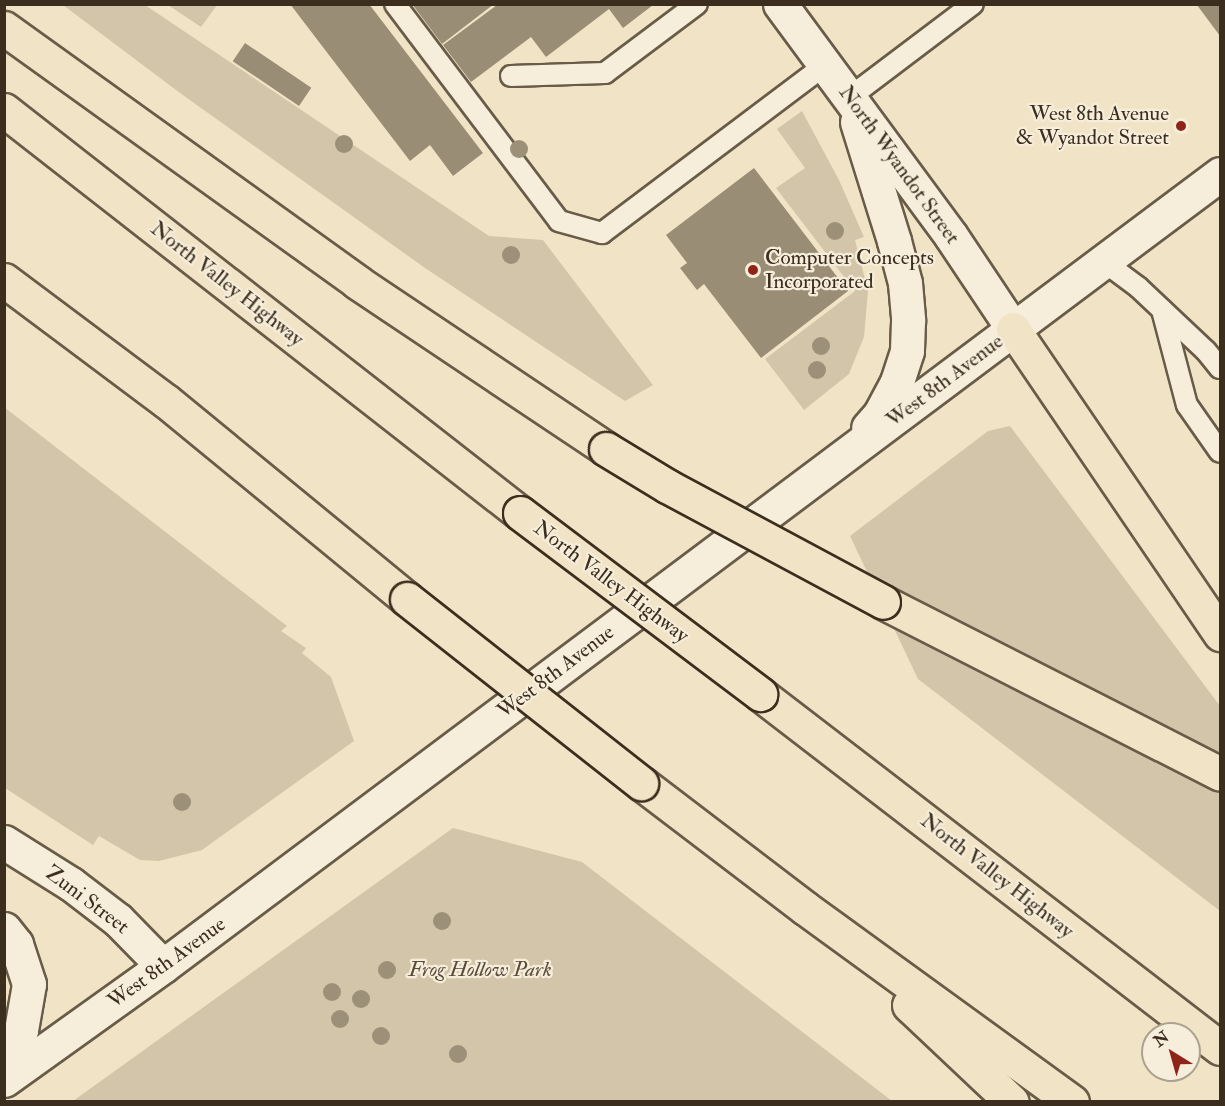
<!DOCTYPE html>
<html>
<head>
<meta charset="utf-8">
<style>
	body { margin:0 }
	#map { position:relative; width:1225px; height:1106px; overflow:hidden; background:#f1e4c6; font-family:"IM FELL Double Pica",serif }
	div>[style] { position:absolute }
	.green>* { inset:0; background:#d2c5a9 }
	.building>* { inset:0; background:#9a8d75; transform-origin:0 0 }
	.roads { filter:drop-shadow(2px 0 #685c48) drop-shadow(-2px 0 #685c48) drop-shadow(0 2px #685c48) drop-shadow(0 -2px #685c48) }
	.lane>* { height:20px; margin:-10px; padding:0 10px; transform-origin:10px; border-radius:10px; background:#f6edda }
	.secondary>* { height:33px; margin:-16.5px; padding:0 16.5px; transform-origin:16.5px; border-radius:16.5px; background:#f6edda }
	.highway>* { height:33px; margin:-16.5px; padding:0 16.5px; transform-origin:16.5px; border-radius:16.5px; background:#f1e4c6 }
	.bridges { filter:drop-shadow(2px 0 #3b2e1e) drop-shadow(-2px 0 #3b2e1e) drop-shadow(0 2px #3b2e1e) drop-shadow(0 -2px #3b2e1e) }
	.highway-bridge>* { height:33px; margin:-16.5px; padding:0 16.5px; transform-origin:16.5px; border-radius:16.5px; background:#f1e4c6 }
	.trees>* { width:18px; height:18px; margin:-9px; border-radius:50%; background:#9d9079 }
	.dots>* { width:16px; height:16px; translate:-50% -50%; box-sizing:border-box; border:3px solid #f6edda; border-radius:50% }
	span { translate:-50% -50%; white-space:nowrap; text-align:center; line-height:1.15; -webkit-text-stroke:4.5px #f6edda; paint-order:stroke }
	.poi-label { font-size:21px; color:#3b2e1e }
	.right { translate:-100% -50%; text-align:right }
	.left { translate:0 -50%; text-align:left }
	.street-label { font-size:21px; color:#3b2e1e }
	.park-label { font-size:21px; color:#594c3a; font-style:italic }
	.frame { position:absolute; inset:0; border:6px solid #3b2e1e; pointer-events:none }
	.north { position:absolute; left:1141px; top:1022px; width:60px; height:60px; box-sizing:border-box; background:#f6edda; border:2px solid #aba18f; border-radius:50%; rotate:323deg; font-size:16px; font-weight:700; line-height:24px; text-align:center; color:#3b2e1e }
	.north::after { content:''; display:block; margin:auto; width:21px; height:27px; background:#8f2418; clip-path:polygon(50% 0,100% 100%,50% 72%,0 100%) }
</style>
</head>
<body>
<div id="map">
	<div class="green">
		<i style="clip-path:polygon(63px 5px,145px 5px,489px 236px,543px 240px,653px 385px,625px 401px,425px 268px,180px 93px)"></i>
		<i style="clip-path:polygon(168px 5px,217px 5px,201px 27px)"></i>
		<i style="clip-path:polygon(802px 111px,839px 180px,864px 237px,855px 240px,868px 291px,864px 337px,849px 374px,804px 410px,765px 359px,855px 291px,776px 188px,805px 168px,777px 129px)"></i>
		<i style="clip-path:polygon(4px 407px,287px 626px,281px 631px,306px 648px,302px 653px,331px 677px,354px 741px,202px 850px,159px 861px,140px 860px,99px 836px,93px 845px,5px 788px)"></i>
		<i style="clip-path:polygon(1010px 426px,1220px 706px,1220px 911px,918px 679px,850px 536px,988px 431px)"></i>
		<i style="clip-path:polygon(453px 828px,582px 862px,892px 1101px,73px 1101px)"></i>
	</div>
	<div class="building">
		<i style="clip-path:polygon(290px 4px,369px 4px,483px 153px,453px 176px,430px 145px,410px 161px)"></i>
		<i style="clip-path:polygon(412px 4px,494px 4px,442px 44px)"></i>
		<i style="clip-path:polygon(497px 5px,653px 5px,623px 28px,609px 9px,546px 57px,531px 37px,471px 82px,443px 45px)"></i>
		<i style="clip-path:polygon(1197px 5px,1220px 5px,1220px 36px)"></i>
		<i style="left:245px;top:43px;width:80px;height:22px;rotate:34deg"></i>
		<i style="clip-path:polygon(754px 168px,848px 291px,761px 358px,704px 284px,697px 290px,680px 268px,687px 263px,666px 235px)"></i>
	</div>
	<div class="roads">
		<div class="lane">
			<i style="left:395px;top:4px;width:272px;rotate:52.9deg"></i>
			<i style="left:559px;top:221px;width:45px;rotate:15.6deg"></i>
			<i style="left:602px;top:233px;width:281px;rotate:-37deg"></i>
			<i style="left:511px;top:76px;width:94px;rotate:-1.8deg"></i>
			<i style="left:605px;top:73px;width:115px;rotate:-36.9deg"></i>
			<i style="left:850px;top:97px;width:154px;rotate:-37.1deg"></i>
			<i style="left:1103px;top:261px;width:44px;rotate:36.6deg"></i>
			<i style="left:1138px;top:287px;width:93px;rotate:43.3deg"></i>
			<i style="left:1206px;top:351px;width:22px;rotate:51deg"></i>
			<i style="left:1162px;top:310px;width:98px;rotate:75.3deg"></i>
			<i style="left:1187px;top:405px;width:57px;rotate:54.9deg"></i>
		</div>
		<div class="secondary">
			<i style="left:780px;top:4px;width:288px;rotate:53.6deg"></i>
			<i style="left:951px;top:236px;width:112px;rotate:56.3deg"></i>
			<i style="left:857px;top:122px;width:125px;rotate:72.7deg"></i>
			<i style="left:894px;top:241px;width:43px;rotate:75.3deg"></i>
			<i style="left:905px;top:283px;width:38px;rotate:85deg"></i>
			<i style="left:908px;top:321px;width:30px;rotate:92deg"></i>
			<i style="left:907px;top:351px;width:33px;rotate:108deg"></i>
			<i style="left:897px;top:382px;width:36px;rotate:118deg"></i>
			<i style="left:880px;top:414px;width:18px;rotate:131deg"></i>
			<i style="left:4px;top:842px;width:79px;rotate:32.1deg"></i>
			<i style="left:71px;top:884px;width:59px;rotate:37.5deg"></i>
			<i style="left:118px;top:920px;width:64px;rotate:45.6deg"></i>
			<i style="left:4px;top:929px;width:19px;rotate:51deg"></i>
			<i style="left:16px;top:944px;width:42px;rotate:72deg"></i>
			<i style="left:29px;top:984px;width:47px;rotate:99.9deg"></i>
			<i style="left:21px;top:1030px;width:33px;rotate:121deg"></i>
			<i style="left:4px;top:1080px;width:196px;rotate:-35.6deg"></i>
			<i style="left:163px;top:966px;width:1321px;rotate:-36.84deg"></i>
		</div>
		<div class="highway">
			<i style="left:4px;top:28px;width:435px;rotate:35.7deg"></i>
			<i style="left:357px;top:282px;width:300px;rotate:33.8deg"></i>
			<i style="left:4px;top:110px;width:655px;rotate:37.99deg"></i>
			<i style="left:4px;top:280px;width:202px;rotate:36.8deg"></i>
			<i style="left:166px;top:401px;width:312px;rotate:39.4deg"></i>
			<i style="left:1013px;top:329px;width:369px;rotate:55.8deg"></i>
			<i style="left:883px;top:602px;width:378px;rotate:27deg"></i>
			<i style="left:760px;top:694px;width:580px;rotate:37.58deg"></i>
			<i style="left:641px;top:783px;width:206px;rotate:37.3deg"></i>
			<i style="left:805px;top:908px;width:330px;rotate:36deg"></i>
			<i style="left:909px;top:1005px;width:141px;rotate:43.3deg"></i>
		</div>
	</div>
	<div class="bridges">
		<div class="highway-bridge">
			<i style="left:606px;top:449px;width:71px;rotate:31.2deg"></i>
			<i style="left:667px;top:486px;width:245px;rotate:28.2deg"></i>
			<i style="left:520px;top:513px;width:301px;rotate:37deg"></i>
			<i style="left:407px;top:599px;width:298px;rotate:38.2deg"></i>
		</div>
	</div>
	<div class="trees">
		<i style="left:344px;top:144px"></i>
		<i style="left:519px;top:149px"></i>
		<i style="left:835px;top:231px"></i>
		<i style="left:511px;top:255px"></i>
		<i style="left:821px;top:346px"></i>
		<i style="left:817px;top:370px"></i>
		<i style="left:182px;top:802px"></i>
		<i style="left:442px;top:921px"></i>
		<i style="left:387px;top:970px"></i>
		<i style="left:332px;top:992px"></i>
		<i style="left:361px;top:999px"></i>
		<i style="left:340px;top:1019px"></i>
		<i style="left:381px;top:1036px"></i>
		<i style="left:458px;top:1054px"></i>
	</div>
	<div class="dots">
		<i style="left:1181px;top:126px;background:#8f2418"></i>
		<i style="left:753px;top:270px;background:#8f2418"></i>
	</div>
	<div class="poi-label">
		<span class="right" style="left:1169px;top:126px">West 8th Avenue<br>&amp; Wyandot Street</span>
		<span class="left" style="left:765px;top:270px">Computer Concepts<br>Incorporated</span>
	</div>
	<div class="street-label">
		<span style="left:899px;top:165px;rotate:54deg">North Wyandot Street</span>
		<span style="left:227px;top:284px;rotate:38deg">North Valley Highway</span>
		<span style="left:945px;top:381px;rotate:-37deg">West 8th Avenue</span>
		<span style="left:611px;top:582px;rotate:37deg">North Valley Highway</span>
		<span style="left:556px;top:672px;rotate:-37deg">West 8th Avenue</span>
		<span style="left:997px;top:876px;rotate:38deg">North Valley Highway</span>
		<span style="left:87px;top:900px;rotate:37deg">Zuni Street</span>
		<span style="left:167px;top:963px;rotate:-36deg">West 8th Avenue</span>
	</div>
	<div class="park-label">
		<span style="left:480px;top:970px">Frog Hollow Park</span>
	</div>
	<div class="frame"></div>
	<div class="north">N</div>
</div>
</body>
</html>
